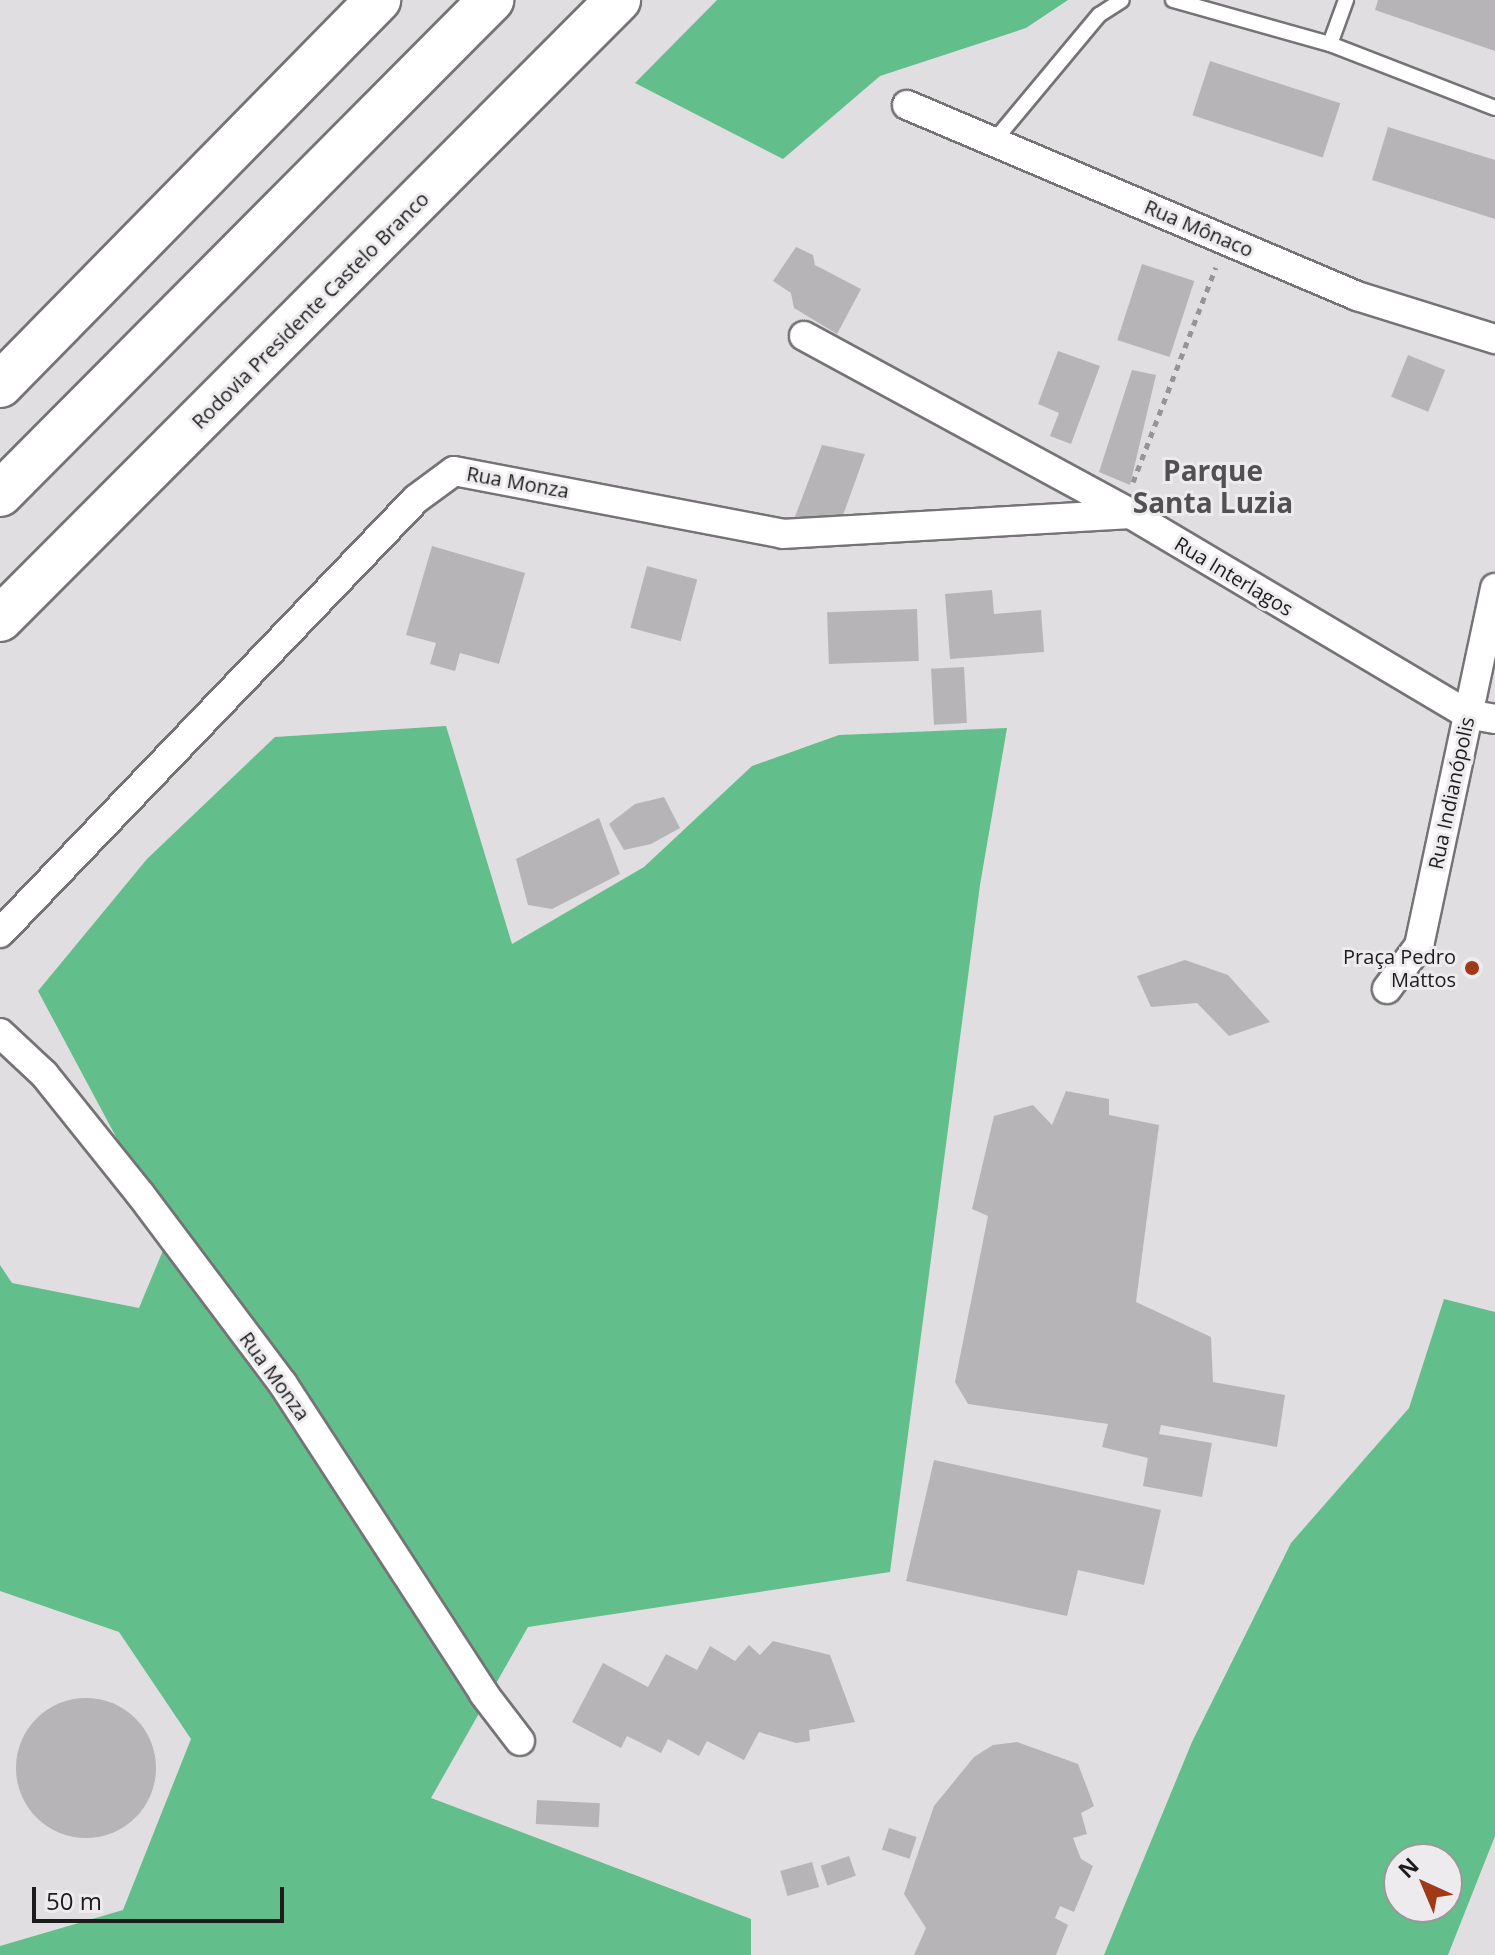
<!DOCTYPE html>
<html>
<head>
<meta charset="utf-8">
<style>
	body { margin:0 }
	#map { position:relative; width:1495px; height:1955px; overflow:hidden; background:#e0dee0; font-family:"Open Sans",sans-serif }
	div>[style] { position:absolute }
	.forest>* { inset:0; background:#62be8b }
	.building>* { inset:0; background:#b6b4b7; transform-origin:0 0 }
	.round { border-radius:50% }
	.path>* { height:5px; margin-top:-2.5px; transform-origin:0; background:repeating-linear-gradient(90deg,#969496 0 6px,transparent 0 12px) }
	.roads { filter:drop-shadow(2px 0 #757376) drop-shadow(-2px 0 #757376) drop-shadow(0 2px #757376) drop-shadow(0 -2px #757376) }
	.lane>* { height:14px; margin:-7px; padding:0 7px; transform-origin:7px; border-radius:7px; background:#fff }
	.street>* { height:28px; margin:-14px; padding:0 14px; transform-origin:14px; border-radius:14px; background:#fff }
	.highway>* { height:44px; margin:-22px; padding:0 22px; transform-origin:22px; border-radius:22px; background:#fff }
	.dots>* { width:22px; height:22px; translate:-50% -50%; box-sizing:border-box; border:4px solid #edebed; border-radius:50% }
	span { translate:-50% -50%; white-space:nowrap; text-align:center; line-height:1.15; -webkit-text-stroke:6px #edebed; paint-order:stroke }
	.street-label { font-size:20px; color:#1d1c1d }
	.poi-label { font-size:20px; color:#1d1c1d }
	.right { translate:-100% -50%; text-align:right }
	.district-label { font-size:28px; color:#525052; font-weight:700 }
	.north { position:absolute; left:1383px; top:1843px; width:80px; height:80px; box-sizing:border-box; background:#edebed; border:2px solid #9a989a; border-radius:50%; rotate:316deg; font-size:22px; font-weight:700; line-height:32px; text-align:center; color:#1d1c1d }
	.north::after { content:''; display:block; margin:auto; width:28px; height:36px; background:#a03917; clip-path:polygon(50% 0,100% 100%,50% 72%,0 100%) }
	.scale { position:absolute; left:32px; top:1887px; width:252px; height:36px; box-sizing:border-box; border:4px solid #1d1c1d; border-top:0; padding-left:10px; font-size:24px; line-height:28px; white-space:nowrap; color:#1d1c1d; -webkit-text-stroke:6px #edebed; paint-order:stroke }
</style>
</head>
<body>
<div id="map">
	<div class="forest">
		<i style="clip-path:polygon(717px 0,1068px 0,1026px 28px,880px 76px,783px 159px,635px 83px)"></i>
		<i style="clip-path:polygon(446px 726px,512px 944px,644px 867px,752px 766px,839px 735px,1007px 728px,980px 885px,890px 1572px,528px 1627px,431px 1798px,751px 1919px,751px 1955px,0 1955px,0 1946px,123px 1910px,191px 1739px,119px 1632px,0 1591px,0 1265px,12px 1283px,139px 1308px,169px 1236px,38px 991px,147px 859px,275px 737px)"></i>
		<i style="clip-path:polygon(evenodd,1444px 1299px,1495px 1312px,1495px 1836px,1448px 1955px,1104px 1955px,1192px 1742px,1291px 1543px,1409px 1408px,1444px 1299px,1399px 1859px,1447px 1859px,1447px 1907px,1399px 1907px,1399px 1859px)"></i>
	</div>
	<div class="building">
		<i style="clip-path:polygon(1378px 0,1495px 0,1495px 51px,1375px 10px)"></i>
		<i style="left:1210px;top:61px;width:137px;height:57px;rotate:18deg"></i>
		<i style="clip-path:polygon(1388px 127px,1495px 160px,1495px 219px,1372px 180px)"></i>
		<i style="clip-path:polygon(796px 247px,813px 255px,815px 265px,861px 289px,837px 334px,794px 308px,791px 293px,773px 281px)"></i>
		<i style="left:1142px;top:264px;width:55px;height:80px;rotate:18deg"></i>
		<i style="clip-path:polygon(1058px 351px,1100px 366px,1071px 444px,1050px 436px,1059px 413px,1038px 404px)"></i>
		<i style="left:1408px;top:355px;width:40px;height:45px;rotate:22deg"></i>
		<i style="clip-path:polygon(1132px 370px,1156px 375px,1130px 485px,1099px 472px)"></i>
		<i style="clip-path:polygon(822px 445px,865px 454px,842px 518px,793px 522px)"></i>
		<i style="clip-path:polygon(432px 546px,525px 573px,499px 664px,460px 653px,455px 671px,430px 664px,436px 643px,406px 635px)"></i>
		<i style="left:647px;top:566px;width:52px;height:64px;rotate:15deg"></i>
		<i style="clip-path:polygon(992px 590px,994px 614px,1041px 610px,1044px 652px,950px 659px,945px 594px)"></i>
		<i style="left:917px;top:609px;width:52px;height:90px;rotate:88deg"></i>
		<i style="left:964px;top:667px;width:56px;height:33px;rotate:87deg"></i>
		<i style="clip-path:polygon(664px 797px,680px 828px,651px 844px,624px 850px,609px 824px,635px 804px)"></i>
		<i style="clip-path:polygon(599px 818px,620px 874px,552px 909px,528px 905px,516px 859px)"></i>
		<i style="clip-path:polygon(1185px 960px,1228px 975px,1270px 1022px,1229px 1036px,1197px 1003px,1151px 1007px,1137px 976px)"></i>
		<i style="clip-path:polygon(1066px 1091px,1109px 1099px,1109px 1115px,1159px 1125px,1136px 1302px,1211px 1337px,1213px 1382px,1285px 1395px,1277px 1447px,1161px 1425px,1159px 1434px,1212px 1443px,1202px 1497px,1143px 1486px,1148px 1458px,1102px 1447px,1108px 1424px,968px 1404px,955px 1382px,988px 1216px,972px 1209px,994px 1116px,1033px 1105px,1052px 1125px)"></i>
		<i style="clip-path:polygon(934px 1460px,1161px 1510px,1144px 1585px,1078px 1570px,1067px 1616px,906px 1581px)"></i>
		<i style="clip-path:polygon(773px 1641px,830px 1655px,855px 1722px,809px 1730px,810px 1741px,796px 1743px,759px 1732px,744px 1760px,707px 1741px,699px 1756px,668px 1739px,661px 1753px,627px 1736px,621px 1748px,572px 1722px,603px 1663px,648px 1687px,666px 1654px,697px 1670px,710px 1646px,735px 1661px,749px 1645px,760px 1655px)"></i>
		<i class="round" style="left:16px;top:1698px;width:140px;height:140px"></i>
		<i style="clip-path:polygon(1017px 1742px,1078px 1764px,1094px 1806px,1081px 1813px,1087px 1834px,1073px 1838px,1081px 1859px,1093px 1866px,1074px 1912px,1060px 1906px,1055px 1918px,1068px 1925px,1056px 1955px,914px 1955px,926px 1928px,904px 1894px,934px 1806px,974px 1757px,993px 1745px)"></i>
		<i style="left:537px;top:1800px;width:63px;height:24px;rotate:3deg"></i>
		<i style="left:889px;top:1828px;width:29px;height:23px;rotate:18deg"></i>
		<i style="left:849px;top:1856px;width:21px;height:30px;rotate:71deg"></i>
		<i style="left:812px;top:1862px;width:26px;height:33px;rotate:74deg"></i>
	</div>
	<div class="path">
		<i style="left:1133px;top:482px;width:230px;rotate:-68.9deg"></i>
	</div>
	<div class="roads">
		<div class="lane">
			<i style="left:1173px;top:0;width:163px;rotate:15.7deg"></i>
			<i style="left:1330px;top:44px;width:177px;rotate:21.2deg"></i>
			<i style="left:1330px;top:44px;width:47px;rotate:-70deg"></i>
			<i style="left:994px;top:141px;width:164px;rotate:-50.2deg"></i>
			<i style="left:1099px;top:15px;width:27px;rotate:-33deg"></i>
		</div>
		<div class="street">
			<i style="left:907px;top:105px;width:489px;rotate:23deg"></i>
			<i style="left:1357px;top:296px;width:145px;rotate:17.3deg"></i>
			<i style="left:804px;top:336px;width:362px;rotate:28.5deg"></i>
			<i style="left:1122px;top:509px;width:401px;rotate:30.7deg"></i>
			<i style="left:1467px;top:714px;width:28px;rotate:10deg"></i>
			<i style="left:0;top:933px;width:601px;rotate:-46.21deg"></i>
			<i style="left:416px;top:499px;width:47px;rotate:-36.4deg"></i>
			<i style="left:454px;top:471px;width:335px;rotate:10.8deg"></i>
			<i style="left:783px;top:534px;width:348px;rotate:-3.3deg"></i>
			<i style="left:1387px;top:989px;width:54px;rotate:-53.3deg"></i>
			<i style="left:1419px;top:946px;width:366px;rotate:-78deg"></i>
			<i style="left:0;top:1033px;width:60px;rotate:43deg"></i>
			<i style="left:44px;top:1074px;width:155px;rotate:51.3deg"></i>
			<i style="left:141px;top:1195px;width:236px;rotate:53.1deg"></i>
			<i style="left:283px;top:1384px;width:369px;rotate:57deg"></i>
			<i style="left:484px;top:1694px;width:59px;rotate:52.5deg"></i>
		</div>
		<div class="highway">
			<i style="left:0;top:385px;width:540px;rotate:-45.53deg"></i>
			<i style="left:0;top:494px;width:697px;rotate:-45.17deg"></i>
			<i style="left:0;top:619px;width:875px;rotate:-45.05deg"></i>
		</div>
	</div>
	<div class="dots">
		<i style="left:1472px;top:968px;background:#a03917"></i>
	</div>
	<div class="street-label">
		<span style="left:1199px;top:228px;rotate:23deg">Rua Mônaco</span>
		<span style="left:310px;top:310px;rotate:-45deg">Rodovia Presidente Castelo Branco</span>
		<span style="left:518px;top:482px;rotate:10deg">Rua Monza</span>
		<span style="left:1234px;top:576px;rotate:31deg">Rua Interlagos</span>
		<span style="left:1451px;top:793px;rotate:-78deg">Rua Indianópolis</span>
		<span style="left:275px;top:1376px;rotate:54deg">Rua Monza</span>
	</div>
	<div class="poi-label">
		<span class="right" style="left:1456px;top:968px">Praça Pedro<br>Mattos</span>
	</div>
	<div class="district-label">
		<span style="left:1213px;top:486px">Parque<br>Santa Luzia</span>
	</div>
	<div class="north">N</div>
	<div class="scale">50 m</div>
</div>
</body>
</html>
